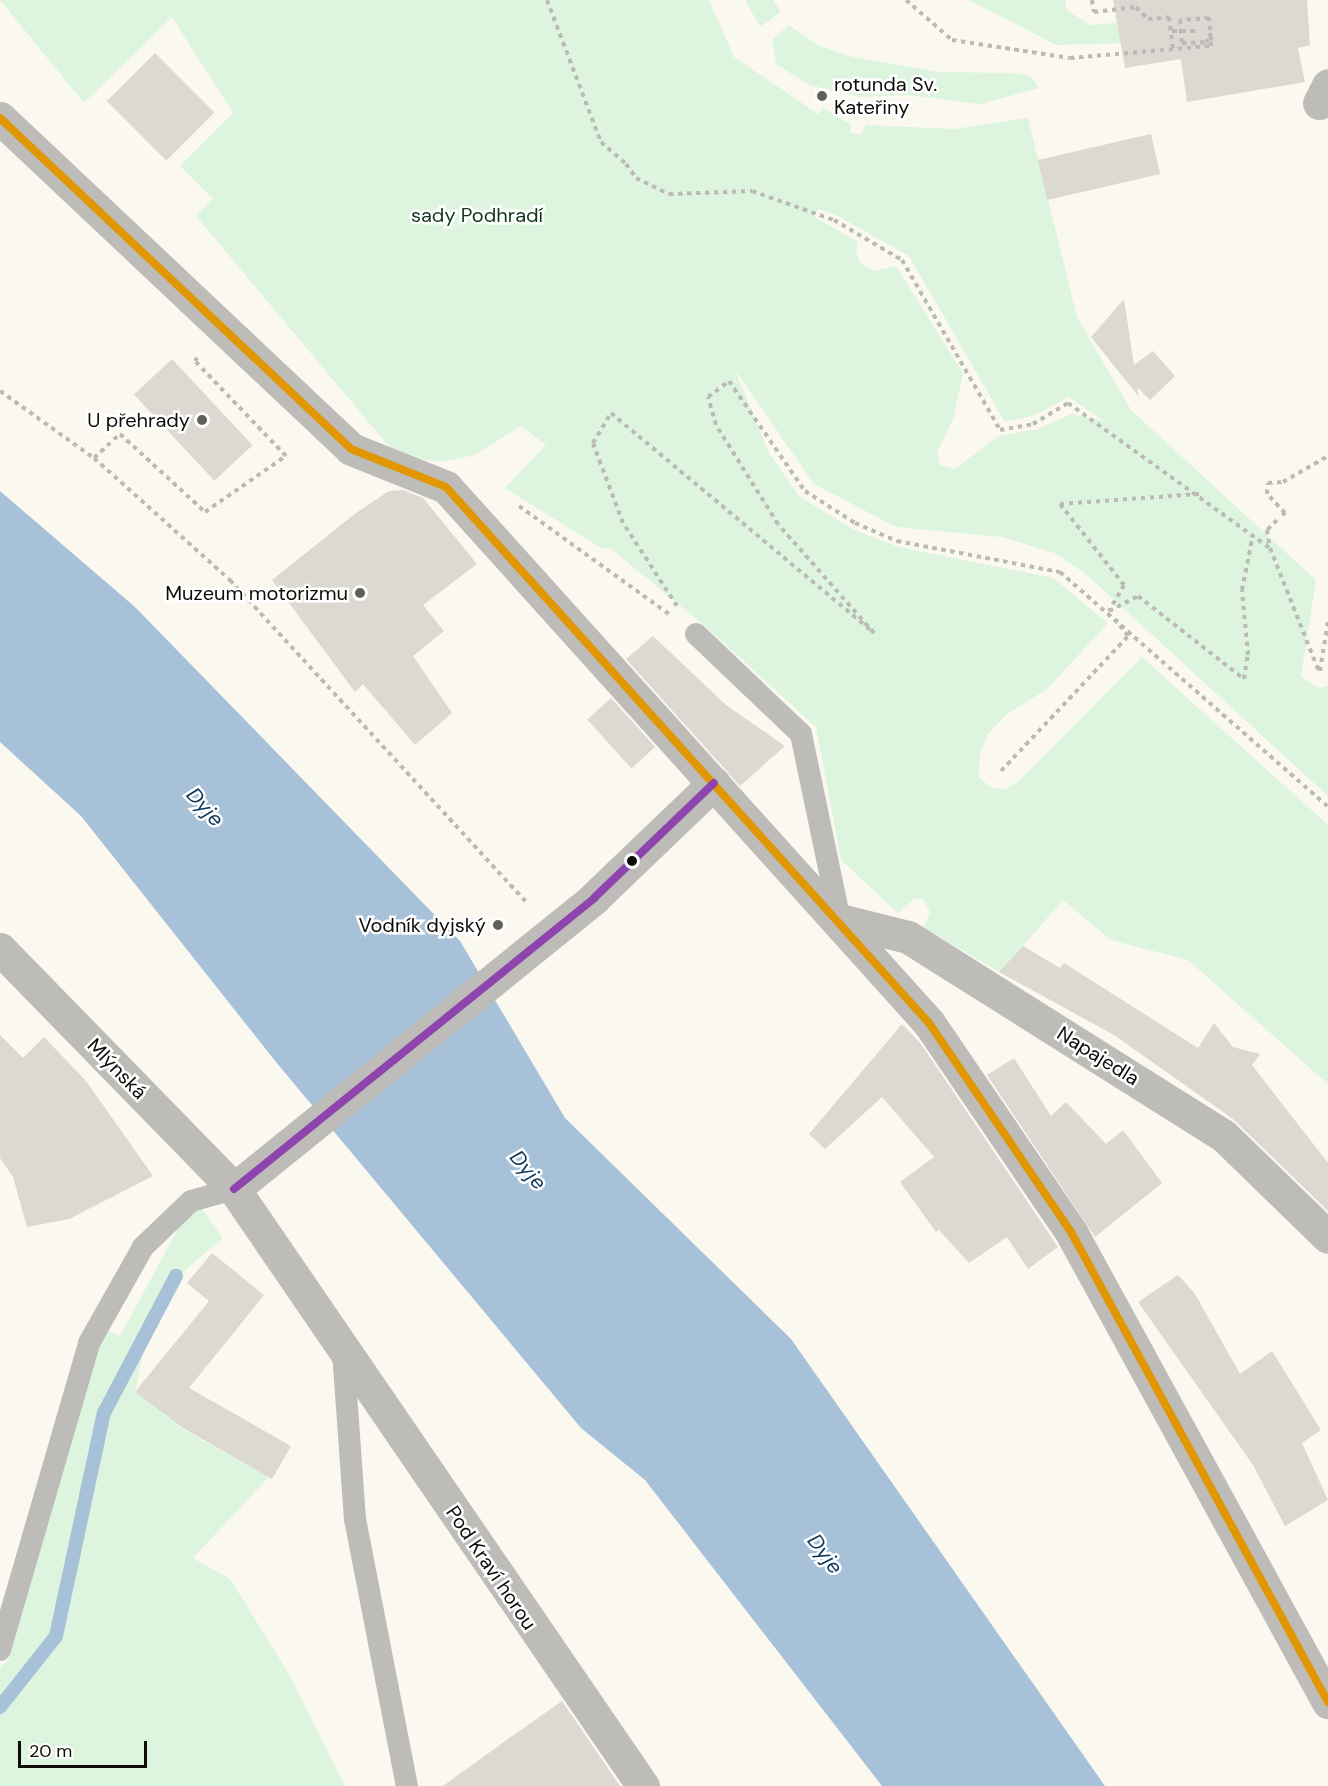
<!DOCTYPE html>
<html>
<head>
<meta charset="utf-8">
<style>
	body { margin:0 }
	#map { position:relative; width:1328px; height:1786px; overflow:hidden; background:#faf8ef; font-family:"DM Sans",sans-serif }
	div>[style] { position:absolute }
	.green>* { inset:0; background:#ddf5df }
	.water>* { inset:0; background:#a7c1d9 }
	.stream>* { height:14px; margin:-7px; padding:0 7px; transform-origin:7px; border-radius:7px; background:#a7c1d9 }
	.building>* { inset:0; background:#dcd8d2; transform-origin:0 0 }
	.path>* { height:4px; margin-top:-2px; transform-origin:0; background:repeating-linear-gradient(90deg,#bbbab5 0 4.5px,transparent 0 9px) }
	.lane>* { height:22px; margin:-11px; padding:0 11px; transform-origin:11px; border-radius:11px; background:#bdbcb8 }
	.street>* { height:33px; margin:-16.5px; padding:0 16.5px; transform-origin:16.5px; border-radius:16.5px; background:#bdbcb8 }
	.bus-1>* { height:8px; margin:-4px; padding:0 4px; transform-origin:4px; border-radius:4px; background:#e09701 }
	.bus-2>* { height:8px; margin:-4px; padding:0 4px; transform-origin:4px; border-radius:4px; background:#8e44ad }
	.dots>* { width:16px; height:16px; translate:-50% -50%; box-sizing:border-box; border:3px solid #fff; border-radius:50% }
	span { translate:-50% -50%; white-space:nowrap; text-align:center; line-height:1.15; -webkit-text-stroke:5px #fff; paint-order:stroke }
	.poi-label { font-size:20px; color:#0d0c07 }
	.left { translate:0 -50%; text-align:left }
	.right { translate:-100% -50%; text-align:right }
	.park-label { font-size:20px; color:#10351e }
	.street-label { font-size:20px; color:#0d0c07 }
	.water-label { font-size:21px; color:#09365a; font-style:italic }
	.scale { position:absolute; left:18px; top:1741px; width:129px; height:27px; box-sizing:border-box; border:3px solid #0d0c07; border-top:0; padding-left:8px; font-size:18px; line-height:21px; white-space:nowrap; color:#0d0c07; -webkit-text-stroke:4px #fff; paint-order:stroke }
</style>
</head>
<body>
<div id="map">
	<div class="green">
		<i style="clip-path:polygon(evenodd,0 0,709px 0,734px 57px,818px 114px,823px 108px,852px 125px,850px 132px,861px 135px,866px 125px,954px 129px,1028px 118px,1077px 317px,1131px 410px,1316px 580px,1301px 677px,1320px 688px,1328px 686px,1328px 796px,1087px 575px,1057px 554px,1002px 537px,896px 527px,814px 484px,735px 370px,769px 453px,798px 495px,852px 529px,899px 547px,1053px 578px,1108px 623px,1047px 689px,1006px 715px,988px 734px,980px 755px,979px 777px,990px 787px,1005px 790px,1020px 780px,1142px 657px,1328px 825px,1328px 1084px,1188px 960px,1111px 940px,1063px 900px,1000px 972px,923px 928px,930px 912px,923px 899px,914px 899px,898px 913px,841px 860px,816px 727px,706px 627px,610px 548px,601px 548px,505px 488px,546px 445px,521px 426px,475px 455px,440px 462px,396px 455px,196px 216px,213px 199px,180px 166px,233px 113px,172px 17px,84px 103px,0 0,818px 209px,836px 215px,909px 256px,1005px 422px,1033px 416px,1069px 397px,1104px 421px,1071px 414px,1038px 429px,998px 436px,955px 469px,940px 465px,937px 453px,953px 419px,963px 373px,896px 266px,873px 271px,861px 264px,856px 253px,858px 242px,813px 216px,818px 209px)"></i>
		<i style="clip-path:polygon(745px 0,773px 0,781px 12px,760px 27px)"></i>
		<i style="clip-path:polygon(969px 0,1065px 0,1067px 10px,1090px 25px,1140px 21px,1134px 43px,1056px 45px)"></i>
		<i style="clip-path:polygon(789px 25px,819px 46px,853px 57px,939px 72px,1013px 73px,1030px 76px,1039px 88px,980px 104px,908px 95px,861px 97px,809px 85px,776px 64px,772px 40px)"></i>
		<i style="clip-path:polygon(190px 1193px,223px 1238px,185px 1270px,152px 1310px,135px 1392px,186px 1431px,269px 1477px,193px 1558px,230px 1579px,289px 1674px,345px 1786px,0 1786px,0 1668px,8px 1660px,97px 1326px,120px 1336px,180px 1225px)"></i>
	</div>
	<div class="water">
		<i style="clip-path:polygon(0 491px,135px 607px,460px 941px,565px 1118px,791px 1339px,1105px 1786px,882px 1786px,645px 1480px,581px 1428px,276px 1062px,81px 816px,0 742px)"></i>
	</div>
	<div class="stream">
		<i style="left:0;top:1707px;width:90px;rotate:-51.7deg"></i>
		<i style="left:56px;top:1636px;width:228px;rotate:-77.9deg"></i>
		<i style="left:104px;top:1413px;width:155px;rotate:-62.3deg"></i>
	</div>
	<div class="building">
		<i style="clip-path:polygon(1113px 0,1307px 0,1310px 45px,1298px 48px,1305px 82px,1187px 102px,1181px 59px,1125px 68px)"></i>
		<i style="left:155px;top:53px;width:84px;height:68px;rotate:45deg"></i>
		<i style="left:1151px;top:134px;width:41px;height:116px;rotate:77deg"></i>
		<i style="clip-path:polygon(1124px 299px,1134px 365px,1153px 351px,1175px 376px,1150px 400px,1137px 387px,1139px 397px,1091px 337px)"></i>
		<i style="left:172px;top:359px;width:118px;height:52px;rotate:47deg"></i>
		<i style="clip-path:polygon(403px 490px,423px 498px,477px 564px,423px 605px,444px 631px,413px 656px,452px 713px,415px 745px,363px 684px,355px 692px,272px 580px,356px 513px,389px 491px)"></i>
		<i style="clip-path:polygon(653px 636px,726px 705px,785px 746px,740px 786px,626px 659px)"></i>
		<i style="left:611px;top:698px;width:66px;height:32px;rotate:48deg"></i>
		<i style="clip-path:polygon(1023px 946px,1060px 968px,1064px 963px,1198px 1048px,1214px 1023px,1233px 1047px,1260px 1054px,1252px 1065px,1328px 1163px,1328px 1211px,1233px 1119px,1114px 1035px,999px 972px)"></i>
		<i style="clip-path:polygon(902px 1024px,921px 1044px,1058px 1247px,1028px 1269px,1007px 1237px,969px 1263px,939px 1230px,936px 1232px,900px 1182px,934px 1157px,882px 1097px,825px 1149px,809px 1134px)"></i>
		<i style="clip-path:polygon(0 1035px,23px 1058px,44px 1037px,86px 1081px,153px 1176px,69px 1219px,27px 1227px,13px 1177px,0 1158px)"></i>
		<i style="clip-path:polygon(1014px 1058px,1051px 1116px,1066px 1102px,1106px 1144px,1123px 1130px,1162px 1183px,1095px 1237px,987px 1075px)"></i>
		<i style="clip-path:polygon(212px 1253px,264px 1295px,189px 1388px,291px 1446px,272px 1479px,183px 1428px,135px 1392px,209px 1301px,187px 1283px)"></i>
		<i style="clip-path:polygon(1178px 1275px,1195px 1294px,1240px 1374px,1272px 1351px,1321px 1430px,1302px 1443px,1328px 1500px,1285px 1526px,1253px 1465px,1138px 1302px)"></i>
		<i style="clip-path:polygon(562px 1701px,620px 1786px,443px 1786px,508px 1739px)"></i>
	</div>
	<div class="path">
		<i style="left:547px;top:0;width:152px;rotate:69.2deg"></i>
		<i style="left:601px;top:142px;width:33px;rotate:41deg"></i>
		<i style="left:626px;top:164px;width:17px;rotate:54deg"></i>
		<i style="left:636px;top:178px;width:37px;rotate:26deg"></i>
		<i style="left:669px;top:194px;width:83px;rotate:-2.1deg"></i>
		<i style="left:752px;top:191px;width:87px;rotate:19.5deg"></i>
		<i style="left:834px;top:220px;width:79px;rotate:30.5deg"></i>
		<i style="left:902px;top:260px;width:196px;rotate:60deg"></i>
		<i style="left:1000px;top:430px;width:34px;rotate:-10deg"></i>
		<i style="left:1033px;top:424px;width:41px;rotate:-31deg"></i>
		<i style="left:1068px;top:403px;width:249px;rotate:35.7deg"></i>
		<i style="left:906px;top:0;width:61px;rotate:41deg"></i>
		<i style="left:952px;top:40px;width:119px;rotate:8.7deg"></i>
		<i style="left:1070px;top:58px;width:142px;rotate:-4.9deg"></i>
		<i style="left:1211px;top:46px;width:16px;rotate:-94deg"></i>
		<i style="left:1210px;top:30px;width:12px;rotate:-95deg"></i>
		<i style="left:1209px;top:18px;width:29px;rotate:176deg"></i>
		<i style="left:1180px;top:20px;width:23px;rotate:85deg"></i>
		<i style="left:1182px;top:43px;width:23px;rotate:-2deg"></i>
		<i style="left:1205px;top:42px;width:4px;rotate:-27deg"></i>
		<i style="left:1209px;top:40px;width:6px;rotate:-39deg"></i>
		<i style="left:1092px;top:0;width:12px;rotate:81deg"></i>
		<i style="left:1094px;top:12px;width:42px;rotate:-6.8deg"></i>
		<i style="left:1136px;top:7px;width:17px;rotate:45deg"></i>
		<i style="left:1148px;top:19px;width:21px;rotate:-5deg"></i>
		<i style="left:1169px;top:17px;width:32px;rotate:83deg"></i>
		<i style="left:1172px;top:31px;width:24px"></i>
		<i style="left:0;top:391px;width:115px;rotate:35.5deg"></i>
		<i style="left:94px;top:458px;width:183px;rotate:41.9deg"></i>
		<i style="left:230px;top:580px;width:437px;rotate:47.4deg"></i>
		<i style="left:94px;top:458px;width:35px;rotate:-43deg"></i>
		<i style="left:120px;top:434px;width:115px;rotate:42.5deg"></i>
		<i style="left:205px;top:512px;width:98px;rotate:-34.7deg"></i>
		<i style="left:286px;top:456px;width:132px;rotate:-133.8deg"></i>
		<i style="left:195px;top:361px;width:4px;rotate:-56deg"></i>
		<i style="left:1199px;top:494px;width:139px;rotate:175.9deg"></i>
		<i style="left:1060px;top:504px;width:103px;rotate:51.7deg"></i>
		<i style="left:1124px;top:585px;width:30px;rotate:120deg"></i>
		<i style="left:1109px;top:611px;width:33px;rotate:-27deg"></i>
		<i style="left:1138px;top:596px;width:135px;rotate:38.1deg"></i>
		<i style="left:1244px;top:679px;width:24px;rotate:-81deg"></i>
		<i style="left:1248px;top:655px;width:65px;rotate:-95.3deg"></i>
		<i style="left:1242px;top:590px;width:57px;rotate:-78.9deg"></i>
		<i style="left:519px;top:506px;width:185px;rotate:35.8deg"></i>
		<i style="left:1282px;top:515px;width:4px;rotate:-34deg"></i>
		<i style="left:1285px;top:513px;width:26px;rotate:-133deg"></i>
		<i style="left:1267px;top:494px;width:11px;rotate:-85deg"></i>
		<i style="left:1268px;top:483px;width:15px;rotate:-4deg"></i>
		<i style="left:1283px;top:482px;width:52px;rotate:-30deg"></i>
		<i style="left:1277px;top:520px;width:14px;rotate:135deg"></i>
		<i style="left:1267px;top:530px;width:18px;rotate:81deg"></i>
		<i style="left:1270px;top:548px;width:133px;rotate:68.4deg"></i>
		<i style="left:677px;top:606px;width:99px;rotate:-123deg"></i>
		<i style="left:623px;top:523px;width:85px;rotate:-110.6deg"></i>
		<i style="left:593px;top:443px;width:35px;rotate:-59deg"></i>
		<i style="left:611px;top:413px;width:343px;rotate:39.9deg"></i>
		<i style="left:874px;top:633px;width:145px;rotate:-131.4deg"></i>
		<i style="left:778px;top:524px;width:117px;rotate:-122.1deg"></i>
		<i style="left:716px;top:425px;width:29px;rotate:-106deg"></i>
		<i style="left:708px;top:397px;width:26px;rotate:-37deg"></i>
		<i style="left:729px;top:381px;width:134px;rotate:55.4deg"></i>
		<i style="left:805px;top:491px;width:59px;rotate:32.6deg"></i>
		<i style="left:855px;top:523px;width:46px;rotate:23.2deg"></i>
		<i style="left:897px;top:541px;width:166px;rotate:10.8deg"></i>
		<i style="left:1060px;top:572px;width:356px;rotate:41.2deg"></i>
		<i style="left:1320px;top:671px;width:51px;rotate:-80.9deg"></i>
		<i style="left:1001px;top:771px;width:185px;rotate:-46.7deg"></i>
		<i style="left:1128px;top:636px;width:21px;rotate:-127deg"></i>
	</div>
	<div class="lane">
		<i style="left:696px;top:634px;width:145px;rotate:43.6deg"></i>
		<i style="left:801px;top:734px;width:190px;rotate:78.2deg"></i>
		<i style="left:343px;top:1352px;width:167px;rotate:85.9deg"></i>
		<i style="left:355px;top:1519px;width:272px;rotate:79deg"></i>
		<i style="left:0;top:1650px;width:320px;rotate:-73.8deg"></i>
		<i style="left:89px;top:1343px;width:110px;rotate:-60.6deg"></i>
		<i style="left:143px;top:1247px;width:66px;rotate:-43.8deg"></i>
		<i style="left:191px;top:1201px;width:45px;rotate:-15.6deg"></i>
	</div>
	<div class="street">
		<i style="left:1319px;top:103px;width:20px;rotate:-63deg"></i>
		<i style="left:0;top:118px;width:482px;rotate:43.3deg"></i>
		<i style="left:351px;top:449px;width:102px;rotate:21.8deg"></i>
		<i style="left:446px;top:487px;width:722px;rotate:47.98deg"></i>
		<i style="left:929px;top:1023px;width:253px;rotate:55.8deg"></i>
		<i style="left:1071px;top:1232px;width:536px;rotate:61.33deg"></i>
		<i style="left:840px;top:920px;width:70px;rotate:14deg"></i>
		<i style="left:908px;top:937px;width:372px;rotate:32.2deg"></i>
		<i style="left:1223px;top:1135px;width:146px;rotate:44.2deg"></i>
		<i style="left:0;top:949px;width:335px;rotate:45.7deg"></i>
		<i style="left:234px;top:1189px;width:724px;rotate:55.59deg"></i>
		<i style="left:234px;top:1189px;width:463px;rotate:-38.9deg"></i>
		<i style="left:594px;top:898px;width:166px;rotate:-43.8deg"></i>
	</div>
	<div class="bus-1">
		<i style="left:0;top:118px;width:482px;rotate:43.3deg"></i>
		<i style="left:351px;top:449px;width:102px;rotate:21.8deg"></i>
		<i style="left:446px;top:487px;width:722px;rotate:47.98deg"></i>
		<i style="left:929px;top:1023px;width:253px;rotate:55.8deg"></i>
		<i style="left:1071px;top:1232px;width:536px;rotate:61.33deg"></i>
	</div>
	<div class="bus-2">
		<i style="left:234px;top:1189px;width:463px;rotate:-38.9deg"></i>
		<i style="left:594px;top:898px;width:166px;rotate:-43.8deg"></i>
	</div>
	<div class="dots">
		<i style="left:822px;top:96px;background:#605f58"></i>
		<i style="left:202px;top:420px;background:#605f58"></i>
		<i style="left:360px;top:593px;background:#605f58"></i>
		<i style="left:632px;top:861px;background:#0d0c07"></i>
		<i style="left:498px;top:925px;background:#605f58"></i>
	</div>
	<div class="poi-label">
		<span class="left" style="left:834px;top:96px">rotunda Sv.<br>Kateřiny</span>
		<span class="right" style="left:190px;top:420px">U přehrady</span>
		<span class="right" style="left:348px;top:593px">Muzeum motorizmu</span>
		<span class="right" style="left:486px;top:925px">Vodník dyjský</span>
	</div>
	<div class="park-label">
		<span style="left:477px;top:215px">sady Podhradí</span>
	</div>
	<div class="street-label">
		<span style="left:1098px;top:1056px;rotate:32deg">Napajedla</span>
		<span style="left:117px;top:1069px;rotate:46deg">Mlýnská</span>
		<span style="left:491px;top:1568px;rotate:56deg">Pod Kraví horou</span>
	</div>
	<div class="water-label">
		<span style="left:205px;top:807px;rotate:48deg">Dyje</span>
		<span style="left:528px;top:1170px;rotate:50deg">Dyje</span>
		<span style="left:825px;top:1554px;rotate:53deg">Dyje</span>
	</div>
	<div class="scale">20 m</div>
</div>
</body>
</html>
